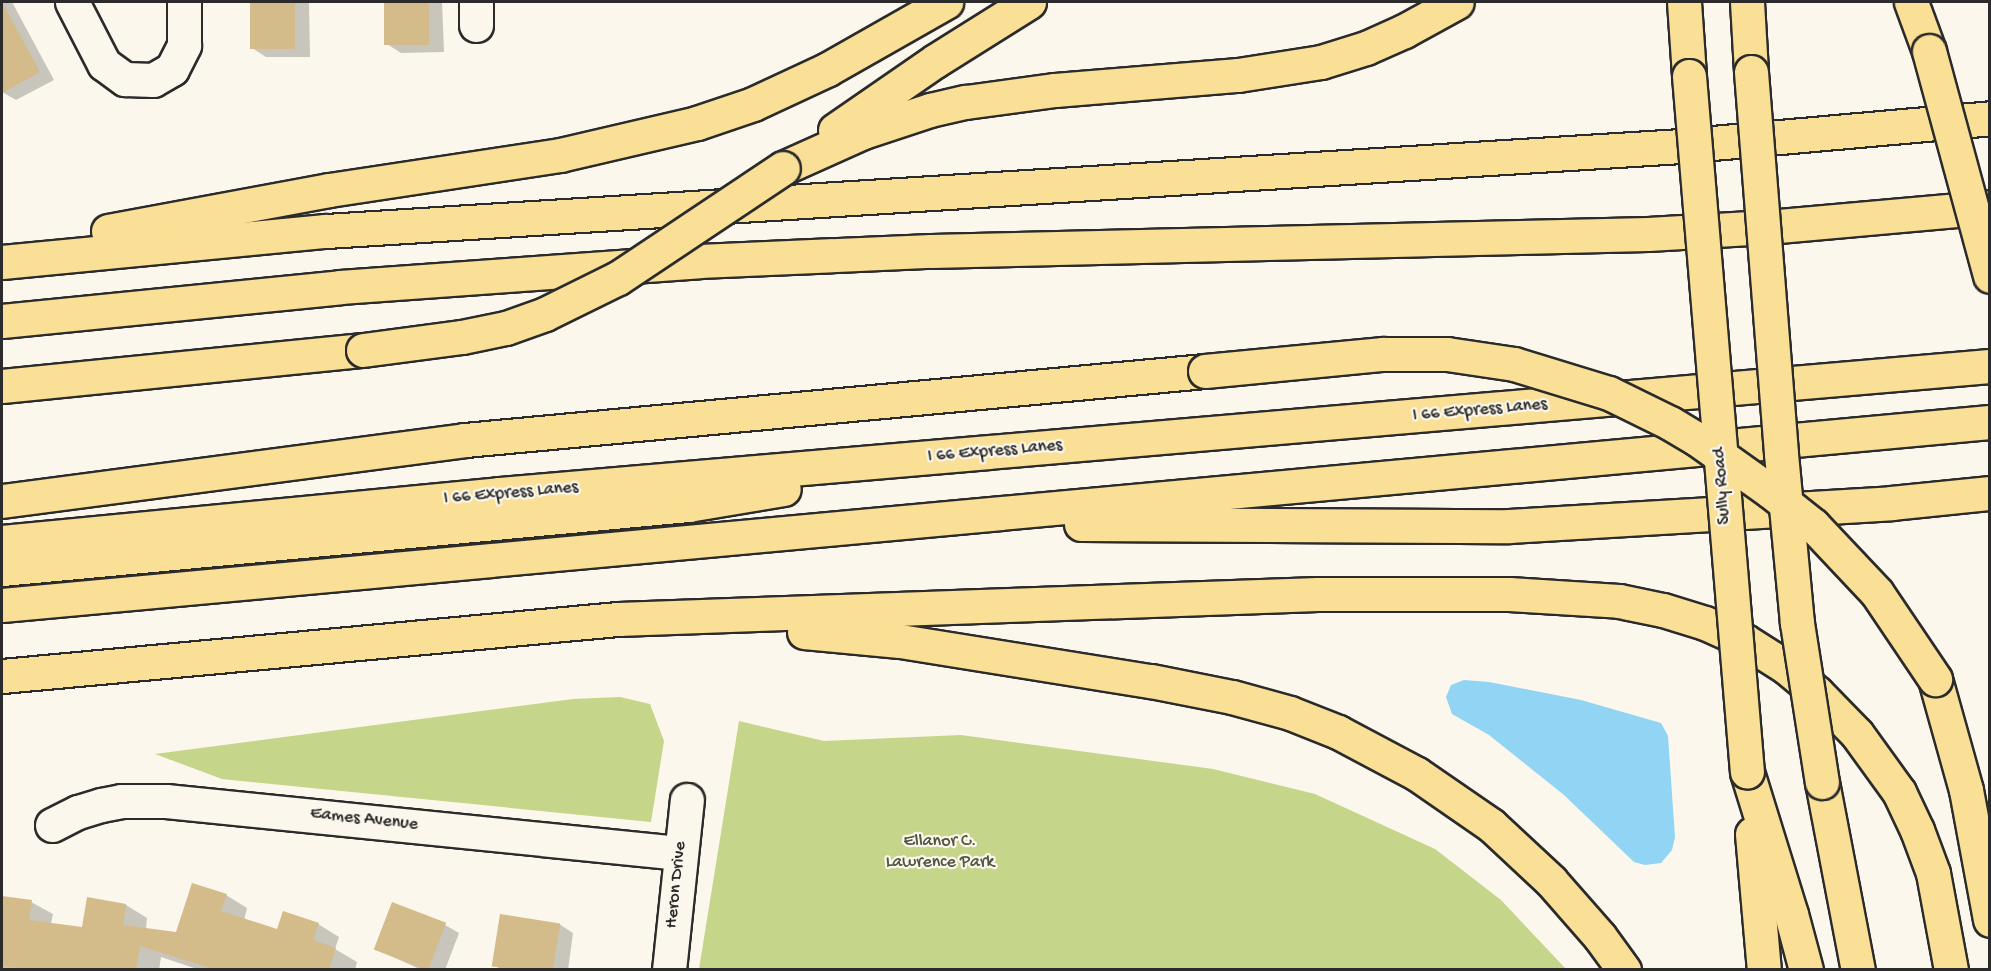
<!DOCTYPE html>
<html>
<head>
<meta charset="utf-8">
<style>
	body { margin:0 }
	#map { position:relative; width:1991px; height:971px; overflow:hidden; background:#fbf7ec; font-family:"Gochi Hand",sans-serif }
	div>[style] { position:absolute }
	.green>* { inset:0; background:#c5d589 }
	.water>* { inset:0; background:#91d4f3 }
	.shadow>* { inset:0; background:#0003 }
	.building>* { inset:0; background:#d3bb8a; transform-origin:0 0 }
	.roads { filter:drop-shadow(2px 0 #2b2b2b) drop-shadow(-2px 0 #2b2b2b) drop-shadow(0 2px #2b2b2b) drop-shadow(0 -2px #2b2b2b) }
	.street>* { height:33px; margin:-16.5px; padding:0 16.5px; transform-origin:16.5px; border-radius:16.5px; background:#fbf7ec }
	.highway>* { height:33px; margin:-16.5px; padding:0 16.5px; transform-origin:16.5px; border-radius:16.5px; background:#fadf96 }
	.bridges { filter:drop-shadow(2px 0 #2b2b2b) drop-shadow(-2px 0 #2b2b2b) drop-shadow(0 2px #2b2b2b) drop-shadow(0 -2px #2b2b2b) }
	.highway-bridge>* { height:33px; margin:-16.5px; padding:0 16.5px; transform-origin:16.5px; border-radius:16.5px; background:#fadf96 }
	span { translate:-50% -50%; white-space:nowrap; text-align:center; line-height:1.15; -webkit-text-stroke:4.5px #fbf7ec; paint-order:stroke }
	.street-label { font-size:18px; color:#2b2b2b }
	.park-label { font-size:18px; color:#525642 }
	.frame { position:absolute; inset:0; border:3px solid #2b2b2b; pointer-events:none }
</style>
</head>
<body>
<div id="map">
	<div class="green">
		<i style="clip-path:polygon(620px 697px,650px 704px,664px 741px,651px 822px,222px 779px,155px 754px,573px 699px)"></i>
		<i style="clip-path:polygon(739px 721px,824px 741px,961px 735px,1213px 769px,1315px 794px,1435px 849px,1501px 900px,1566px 969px,699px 969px)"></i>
	</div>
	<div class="water">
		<i style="clip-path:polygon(1464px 680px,1489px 682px,1581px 700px,1661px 723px,1668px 736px,1675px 837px,1672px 850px,1661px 863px,1645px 865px,1634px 862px,1564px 795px,1489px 735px,1452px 714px,1446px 697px,1451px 685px)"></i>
	</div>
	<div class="shadow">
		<i style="clip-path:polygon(2px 2px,12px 2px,54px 80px,16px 100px,2px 92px)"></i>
		<i style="clip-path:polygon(251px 2px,309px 2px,310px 57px,266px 57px,252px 48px)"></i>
		<i style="clip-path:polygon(386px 2px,442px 2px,444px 52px,401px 53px,387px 44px)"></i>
		<i style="clip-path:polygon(226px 895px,247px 908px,244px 920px,278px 931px,318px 924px,339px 937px,335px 949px,357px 962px,355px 970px,200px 970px,161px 957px,159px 970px,2px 970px,2px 897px,31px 902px,53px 914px,51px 924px,84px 929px,88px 899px,126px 905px,147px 918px,146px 929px,177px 934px)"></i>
		<i style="clip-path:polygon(559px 924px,573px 933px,568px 970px,502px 970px,494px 965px)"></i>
		<i style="clip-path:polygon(445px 925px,459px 933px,445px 970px,422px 970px,375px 949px)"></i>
	</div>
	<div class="building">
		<i style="clip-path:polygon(2px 2px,40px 72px,2px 93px)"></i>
		<i style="left:250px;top:2px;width:45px;height:47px"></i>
		<i style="left:384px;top:2px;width:45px;height:43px"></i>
		<i style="clip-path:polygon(192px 883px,227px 894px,221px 911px,277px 929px,283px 911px,319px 923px,313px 940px,336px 948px,329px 969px,213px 969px,140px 946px,136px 969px,28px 969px,2px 966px,2px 896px,32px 900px,29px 920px,82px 927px,87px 897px,126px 904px,123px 925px,176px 932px)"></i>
		<i style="left:392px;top:902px;width:58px;height:51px;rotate:21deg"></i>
		<i style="left:500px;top:914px;width:61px;height:53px;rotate:9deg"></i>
	</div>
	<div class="roads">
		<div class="street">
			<i style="left:72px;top:2px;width:70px;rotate:62.7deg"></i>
			<i style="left:104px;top:64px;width:26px;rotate:36deg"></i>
			<i style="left:125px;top:79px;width:28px;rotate:2deg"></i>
			<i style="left:153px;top:80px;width:22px;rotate:-30deg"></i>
			<i style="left:172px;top:69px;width:27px;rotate:-63deg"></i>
			<i style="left:184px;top:45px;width:43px;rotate:-90deg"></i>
			<i style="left:476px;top:2px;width:23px;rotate:90deg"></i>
			<i style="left:52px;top:825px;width:29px;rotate:-27deg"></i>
			<i style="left:78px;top:812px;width:24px;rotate:-17deg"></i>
			<i style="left:101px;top:805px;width:20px;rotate:-11deg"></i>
			<i style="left:121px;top:801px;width:45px"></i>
			<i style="left:166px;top:801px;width:517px;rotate:5.78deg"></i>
			<i style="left:669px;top:970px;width:171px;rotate:-84deg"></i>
		</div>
		<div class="highway">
			<i style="left:1684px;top:2px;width:74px;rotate:86.1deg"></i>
			<i style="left:1747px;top:2px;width:70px;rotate:86.7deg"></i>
			<i style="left:1911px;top:2px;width:52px;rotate:69.8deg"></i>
			<i style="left:835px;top:130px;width:121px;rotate:-34.6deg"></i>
			<i style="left:935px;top:61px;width:111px;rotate:-32.1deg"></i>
			<i style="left:783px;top:168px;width:88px;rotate:-24.2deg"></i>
			<i style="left:863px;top:132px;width:71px;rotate:-18.2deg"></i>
			<i style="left:930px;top:110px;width:37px;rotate:-13deg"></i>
			<i style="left:966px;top:102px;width:90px;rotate:-7.7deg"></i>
			<i style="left:1055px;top:90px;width:184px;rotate:-4.7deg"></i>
			<i style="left:1238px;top:75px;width:84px;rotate:-8.9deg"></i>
			<i style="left:1321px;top:62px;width:47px;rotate:-17.3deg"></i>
			<i style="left:1366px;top:48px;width:42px;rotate:-24.1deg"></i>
			<i style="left:1404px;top:31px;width:60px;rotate:-28.7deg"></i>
			<i style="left:108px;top:231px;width:225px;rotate:-10.5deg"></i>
			<i style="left:329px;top:190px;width:234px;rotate:-8.6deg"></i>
			<i style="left:560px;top:155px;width:141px;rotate:-13.1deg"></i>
			<i style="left:697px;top:123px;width:59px;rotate:-18.7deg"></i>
			<i style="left:753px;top:104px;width:83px;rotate:-25deg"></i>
			<i style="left:828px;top:69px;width:136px;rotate:-29.6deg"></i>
			<i style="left:2px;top:262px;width:325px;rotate:-5.5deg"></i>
			<i style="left:326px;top:231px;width:1356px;rotate:-3.59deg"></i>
			<i style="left:1679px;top:146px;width:312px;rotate:-5.1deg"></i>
			<i style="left:2px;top:321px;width:340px;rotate:-5.7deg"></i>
			<i style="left:340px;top:287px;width:360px;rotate:-4.1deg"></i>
			<i style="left:699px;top:261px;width:232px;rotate:-2.5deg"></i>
			<i style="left:931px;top:251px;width:717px;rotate:-1.36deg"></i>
			<i style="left:1648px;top:234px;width:119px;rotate:-3.4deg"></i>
			<i style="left:1767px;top:227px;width:224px;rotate:-5.1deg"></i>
			<i style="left:2px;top:386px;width:363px;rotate:-5.7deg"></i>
			<i style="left:2px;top:501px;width:467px;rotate:-7.5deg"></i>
			<i style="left:465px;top:440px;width:743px;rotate:-5.33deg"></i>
			<i style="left:1081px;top:524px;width:428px;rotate:0.3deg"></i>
			<i style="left:1509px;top:526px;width:383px;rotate:-3.4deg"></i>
			<i style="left:1891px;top:503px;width:100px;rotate:-5.8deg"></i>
			<i style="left:2px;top:542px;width:500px;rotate:-5.51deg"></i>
			<i style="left:500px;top:494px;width:1495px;rotate:-4.91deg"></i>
			<i style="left:2px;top:569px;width:689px;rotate:-5.33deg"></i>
			<i style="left:688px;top:505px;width:97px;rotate:-9.5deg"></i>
			<i style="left:2px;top:605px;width:1996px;rotate:-5.26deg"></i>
			<i style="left:804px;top:632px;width:96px;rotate:5.4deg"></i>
			<i style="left:900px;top:641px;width:254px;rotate:9.1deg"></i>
			<i style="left:1151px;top:681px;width:83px;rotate:11.2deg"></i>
			<i style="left:1232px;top:697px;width:60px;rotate:15.4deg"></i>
			<i style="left:1290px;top:713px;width:52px;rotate:21.6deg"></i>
			<i style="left:1338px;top:732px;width:89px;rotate:28deg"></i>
			<i style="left:1417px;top:774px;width:90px;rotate:34.6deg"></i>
			<i style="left:1491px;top:825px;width:82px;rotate:43deg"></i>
			<i style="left:1551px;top:881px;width:74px;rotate:48.8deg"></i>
			<i style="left:1600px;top:937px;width:41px;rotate:54deg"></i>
			<i style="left:2px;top:676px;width:619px;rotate:-5.29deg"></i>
			<i style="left:618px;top:619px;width:700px;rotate:-2.05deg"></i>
			<i style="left:1318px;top:594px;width:191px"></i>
			<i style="left:1509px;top:594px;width:110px;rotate:3.6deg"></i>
			<i style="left:1619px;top:601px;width:45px;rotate:11.6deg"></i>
			<i style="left:1663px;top:610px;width:44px;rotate:17.2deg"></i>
			<i style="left:1705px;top:623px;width:44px;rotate:24.2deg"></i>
			<i style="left:1745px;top:641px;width:49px;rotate:32.4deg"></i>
			<i style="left:1786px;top:667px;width:40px;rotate:40deg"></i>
			<i style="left:1817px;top:693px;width:57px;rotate:45.7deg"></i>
			<i style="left:1857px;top:734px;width:72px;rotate:54.1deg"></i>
			<i style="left:1899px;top:792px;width:42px;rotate:64.7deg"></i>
			<i style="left:1917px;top:830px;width:46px;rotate:69.6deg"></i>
			<i style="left:1933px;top:873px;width:99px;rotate:79.5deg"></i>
			<i style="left:1935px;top:679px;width:115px;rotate:74.4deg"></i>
			<i style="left:1966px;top:790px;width:132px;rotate:79.5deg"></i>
			<i style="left:1747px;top:772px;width:149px;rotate:72.8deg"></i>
			<i style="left:1791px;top:914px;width:58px;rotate:75deg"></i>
			<i style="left:1822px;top:782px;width:191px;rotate:79.2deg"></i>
			<i style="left:1752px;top:834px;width:137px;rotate:85deg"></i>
		</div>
	</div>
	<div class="bridges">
		<div class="highway-bridge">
			<i style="left:1929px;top:51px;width:233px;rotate:74.8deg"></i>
			<i style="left:1751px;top:72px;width:383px;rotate:85.5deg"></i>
			<i style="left:1781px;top:454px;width:170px;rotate:84.6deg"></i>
			<i style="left:1797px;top:623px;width:161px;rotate:81.1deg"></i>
			<i style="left:1689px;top:76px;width:698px;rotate:85.24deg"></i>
			<i style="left:363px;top:350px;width:100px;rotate:-7.5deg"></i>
			<i style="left:462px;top:337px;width:45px;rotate:-11.6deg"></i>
			<i style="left:506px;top:328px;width:41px;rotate:-19.7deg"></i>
			<i style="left:545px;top:314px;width:81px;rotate:-26.3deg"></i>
			<i style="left:618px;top:278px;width:198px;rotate:-33.7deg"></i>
			<i style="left:1205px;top:371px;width:179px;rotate:-5.5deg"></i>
			<i style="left:1383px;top:354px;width:64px"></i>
			<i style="left:1447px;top:354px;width:68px;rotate:8.5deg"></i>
			<i style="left:1514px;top:364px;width:99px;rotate:17deg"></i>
			<i style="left:1609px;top:393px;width:68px;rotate:26.2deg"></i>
			<i style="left:1670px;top:423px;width:31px;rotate:31deg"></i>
			<i style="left:1697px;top:439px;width:90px;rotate:35.5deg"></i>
			<i style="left:1770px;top:491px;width:55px;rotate:38.3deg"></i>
			<i style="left:1813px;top:525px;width:93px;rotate:46.7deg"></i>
			<i style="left:1877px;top:593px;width:104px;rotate:56deg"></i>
		</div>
	</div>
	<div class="street-label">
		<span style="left:1480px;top:411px;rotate:-5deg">I 66 Express Lanes</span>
		<span style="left:995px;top:452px;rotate:-5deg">I 66 Express Lanes</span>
		<span style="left:1723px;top:486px;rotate:-94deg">Sully Road</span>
		<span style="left:511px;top:494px;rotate:-5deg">I 66 Express Lanes</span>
		<span style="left:364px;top:820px;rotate:6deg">Eames Avenue</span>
		<span style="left:677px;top:885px;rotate:-84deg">Heron Drive</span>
	</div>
	<div class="park-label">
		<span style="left:940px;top:853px">Ellanor C.<br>Lawrence Park</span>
	</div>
	<div class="frame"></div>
</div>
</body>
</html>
